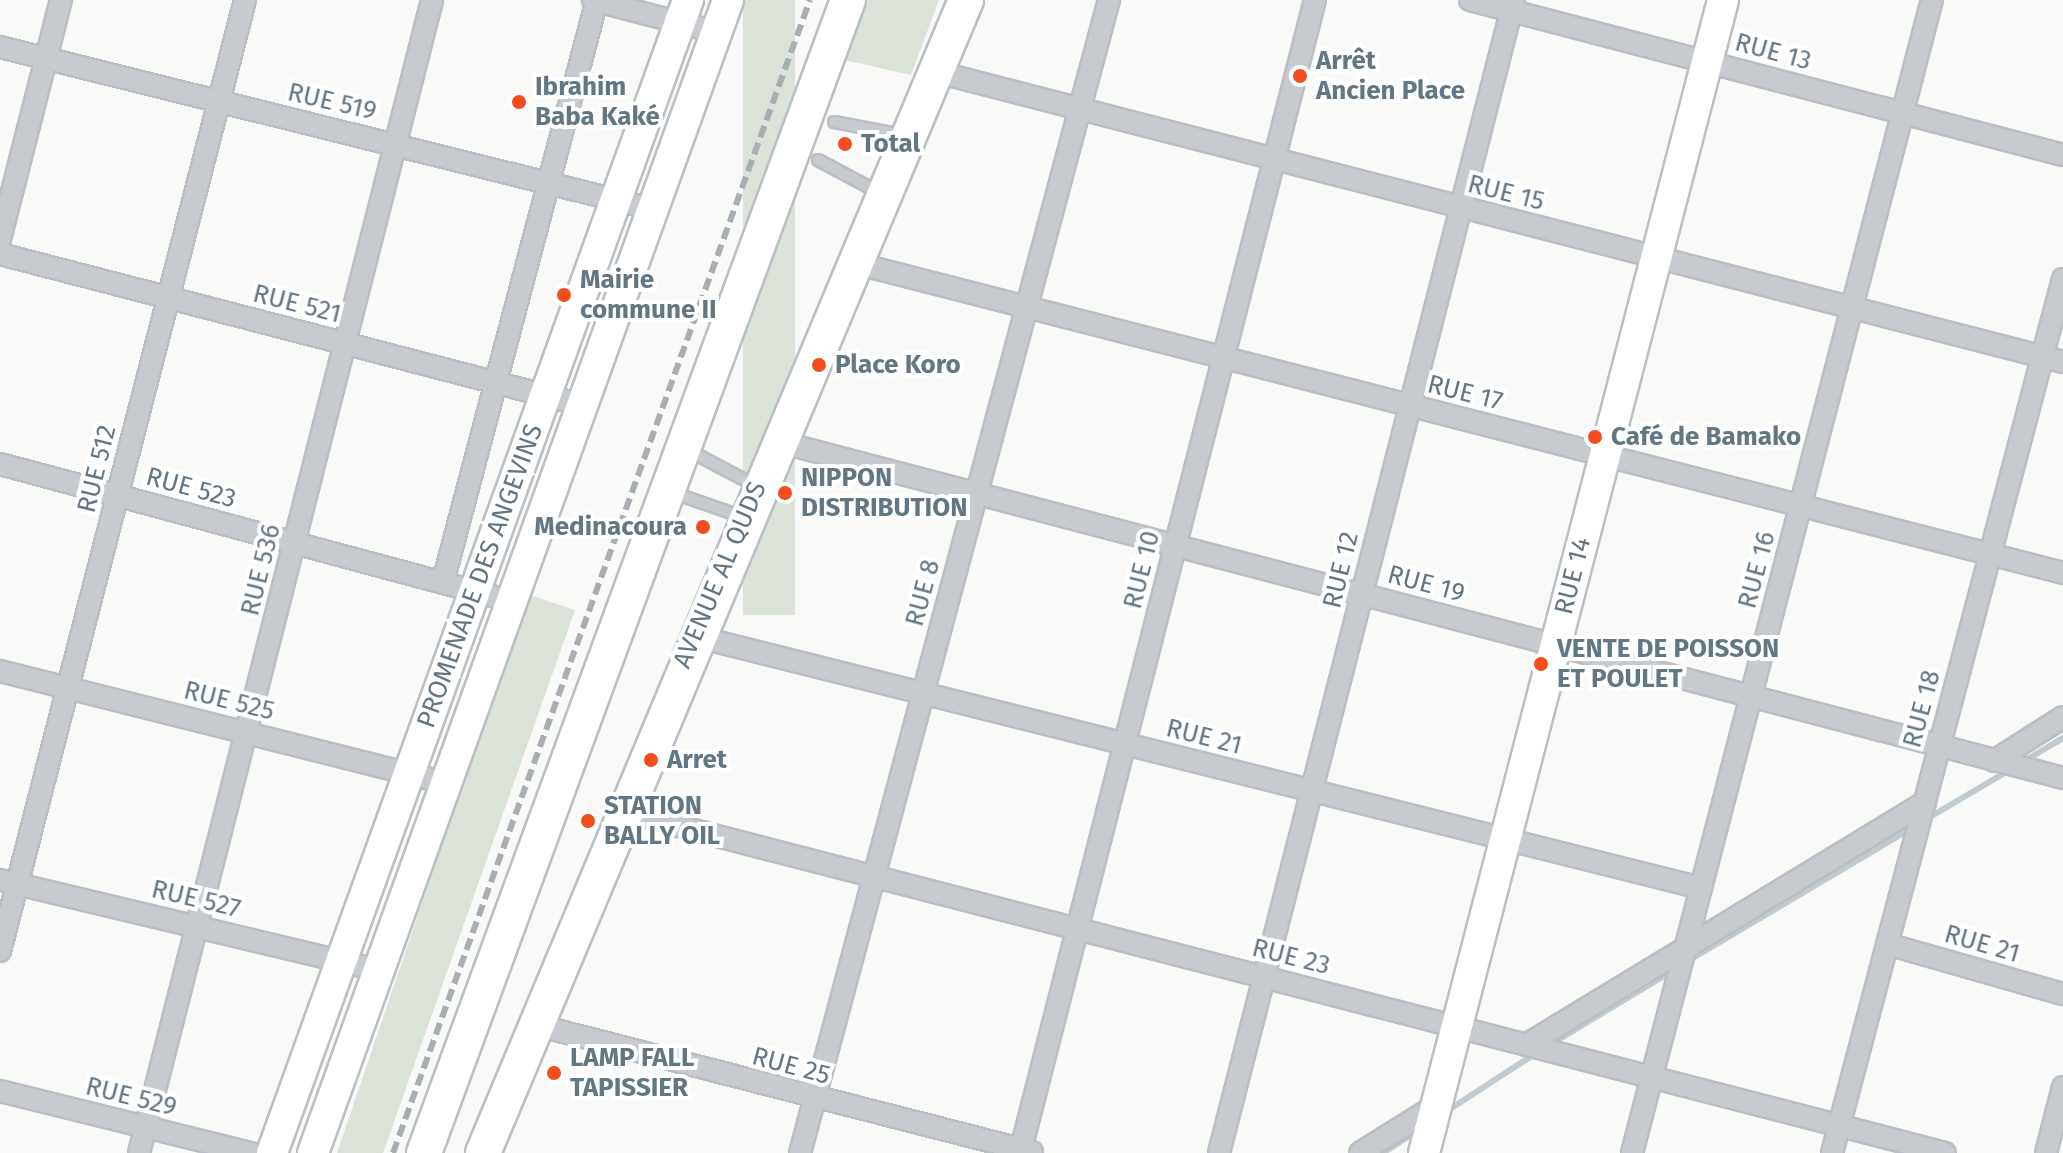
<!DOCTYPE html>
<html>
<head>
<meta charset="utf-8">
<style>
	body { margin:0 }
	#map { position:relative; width:2063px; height:1153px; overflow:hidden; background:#f9f9f7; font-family:"Fira Sans",sans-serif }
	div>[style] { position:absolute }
	.green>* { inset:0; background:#dbe2d7; transform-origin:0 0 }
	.stream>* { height:6px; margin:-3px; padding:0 3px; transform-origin:3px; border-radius:3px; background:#bfcbd0 }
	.roads { filter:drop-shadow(2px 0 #b9bfc3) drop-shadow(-2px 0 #b9bfc3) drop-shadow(0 2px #b9bfc3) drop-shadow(0 -2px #b9bfc3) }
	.lane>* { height:10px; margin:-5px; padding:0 5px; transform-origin:5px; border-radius:5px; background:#c7cbcf }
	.street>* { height:20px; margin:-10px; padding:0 10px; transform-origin:10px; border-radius:10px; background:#c7cbcf }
	.secondary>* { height:30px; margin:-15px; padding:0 15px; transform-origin:15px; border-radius:15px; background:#fff }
	.primary>* { height:34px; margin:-17px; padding:0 17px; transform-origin:17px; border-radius:17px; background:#fff }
	.rail>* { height:6px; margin-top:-3px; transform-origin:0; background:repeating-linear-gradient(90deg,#a7aeb4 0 12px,transparent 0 18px) }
	.dots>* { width:22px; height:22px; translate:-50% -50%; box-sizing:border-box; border:4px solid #fff; border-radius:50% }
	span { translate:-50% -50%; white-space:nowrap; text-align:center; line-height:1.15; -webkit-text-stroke:8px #fff; paint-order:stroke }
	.street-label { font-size:26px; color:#627684 }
	.poi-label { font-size:26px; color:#627684; font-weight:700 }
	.left { translate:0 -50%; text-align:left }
	.right { translate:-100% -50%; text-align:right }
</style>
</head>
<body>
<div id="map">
	<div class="green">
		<i style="left:743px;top:0;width:52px;height:615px"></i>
		<i style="clip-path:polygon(867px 0,939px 0,911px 75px,845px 60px)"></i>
		<i style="clip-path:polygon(527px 594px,575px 610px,383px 1153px,337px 1153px)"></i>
	</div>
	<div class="stream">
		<i style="left:2021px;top:763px;width:49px;rotate:-30.8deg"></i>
		<i style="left:1925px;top:820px;width:96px;rotate:-30.6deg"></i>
		<i style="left:1688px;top:961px;width:261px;rotate:-30.7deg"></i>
		<i style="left:1548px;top:1046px;width:149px;rotate:-31.2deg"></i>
		<i style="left:1447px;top:1111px;width:108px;rotate:-33deg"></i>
		<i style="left:1383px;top:1153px;width:40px;rotate:-32.9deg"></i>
	</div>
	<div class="roads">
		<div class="lane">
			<i style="left:834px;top:122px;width:70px;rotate:10.7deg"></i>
			<i style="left:818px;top:160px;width:68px;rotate:28.1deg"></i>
			<i style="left:688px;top:450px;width:77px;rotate:27.9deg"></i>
			<i style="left:674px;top:493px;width:73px;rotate:19.2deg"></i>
		</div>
		<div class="street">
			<i style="left:593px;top:0;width:127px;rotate:14.6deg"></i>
			<i style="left:1470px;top:0;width:613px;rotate:14.65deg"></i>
			<i style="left:0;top:47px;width:672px;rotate:13.95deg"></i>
			<i style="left:937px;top:72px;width:1163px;rotate:14.44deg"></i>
			<i style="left:0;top:239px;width:247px;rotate:-75.7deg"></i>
			<i style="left:0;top:254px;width:601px;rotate:14.54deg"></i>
			<i style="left:855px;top:263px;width:1247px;rotate:14.39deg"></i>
			<i style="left:776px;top:441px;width:1330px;rotate:14.67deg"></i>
			<i style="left:0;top:464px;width:525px;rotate:15.02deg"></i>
			<i style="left:443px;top:582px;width:602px;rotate:-75.18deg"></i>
			<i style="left:694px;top:636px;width:1038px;rotate:14.05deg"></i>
			<i style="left:0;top:671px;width:460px;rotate:14.1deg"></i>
			<i style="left:1994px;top:761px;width:82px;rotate:-32.5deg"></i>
			<i style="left:624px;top:812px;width:1364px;rotate:14.47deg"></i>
			<i style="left:0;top:880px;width:390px;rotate:13.4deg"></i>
			<i style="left:1887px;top:944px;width:183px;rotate:15.9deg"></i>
			<i style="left:0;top:951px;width:982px;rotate:-75.55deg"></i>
			<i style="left:536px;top:1025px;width:512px;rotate:14.36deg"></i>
			<i style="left:1526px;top:1045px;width:467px;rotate:-31.3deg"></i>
			<i style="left:0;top:1091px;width:258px;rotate:13.9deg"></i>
			<i style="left:139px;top:1153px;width:1190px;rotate:-75.74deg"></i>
			<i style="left:800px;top:1153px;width:1194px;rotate:-75deg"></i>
			<i style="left:1020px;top:1153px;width:1190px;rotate:-75.65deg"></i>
			<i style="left:1219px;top:1153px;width:1190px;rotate:-75.65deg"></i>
			<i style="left:1360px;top:1153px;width:91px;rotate:-31.9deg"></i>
			<i style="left:1632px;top:1153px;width:1191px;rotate:-75.42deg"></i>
			<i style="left:1832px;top:1153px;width:904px;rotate:-75.2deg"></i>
			<i style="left:2046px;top:1153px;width:68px;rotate:-75.6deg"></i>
		</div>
		<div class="secondary">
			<i style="left:272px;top:1153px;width:1226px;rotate:-70.16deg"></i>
			<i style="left:313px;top:1153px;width:1225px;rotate:-70.2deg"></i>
			<i style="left:1424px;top:1153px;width:1191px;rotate:-75.46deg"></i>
		</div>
		<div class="primary">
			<i style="left:424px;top:1153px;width:1228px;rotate:-69.81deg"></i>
			<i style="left:483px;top:1153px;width:1250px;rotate:-67.27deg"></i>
		</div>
	</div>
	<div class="rail">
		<i style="left:393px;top:1153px;width:1226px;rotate:-70.12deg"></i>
	</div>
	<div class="dots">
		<i style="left:1300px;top:76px;background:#f34c1d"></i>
		<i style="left:519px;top:102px;background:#f34c1d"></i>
		<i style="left:845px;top:144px;background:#f34c1d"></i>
		<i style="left:564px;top:295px;background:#f34c1d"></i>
		<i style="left:819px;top:365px;background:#f34c1d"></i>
		<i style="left:1595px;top:437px;background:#f34c1d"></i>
		<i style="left:785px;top:493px;background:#f34c1d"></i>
		<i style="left:703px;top:527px;background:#f34c1d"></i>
		<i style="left:1541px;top:664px;background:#f34c1d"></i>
		<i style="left:651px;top:760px;background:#f34c1d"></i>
		<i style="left:588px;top:821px;background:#f34c1d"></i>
		<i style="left:554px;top:1073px;background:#f34c1d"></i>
	</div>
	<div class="street-label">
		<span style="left:1773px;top:52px;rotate:15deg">RUE 13</span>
		<span style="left:332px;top:102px;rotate:13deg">RUE 519</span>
		<span style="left:1506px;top:193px;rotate:14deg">RUE 15</span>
		<span style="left:297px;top:304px;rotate:14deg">RUE 521</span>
		<span style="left:1465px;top:393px;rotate:14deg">RUE 17</span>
		<span style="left:97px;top:469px;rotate:-76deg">RUE 512</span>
		<span style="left:191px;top:488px;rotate:15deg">RUE 523</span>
		<span style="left:261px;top:570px;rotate:-76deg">RUE 536</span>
		<span style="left:1142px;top:570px;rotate:-76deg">RUE 10</span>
		<span style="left:1341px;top:570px;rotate:-76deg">RUE 12</span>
		<span style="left:1757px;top:570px;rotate:-75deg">RUE 16</span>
		<span style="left:720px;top:575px;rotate:-67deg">AVENUE AL QUDS</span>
		<span style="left:480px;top:576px;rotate:-70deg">PROMENADE DES ANGEVINS</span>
		<span style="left:1573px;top:576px;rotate:-76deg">RUE 14</span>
		<span style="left:1426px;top:584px;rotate:15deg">RUE 19</span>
		<span style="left:923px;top:593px;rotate:-75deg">RUE 8</span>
		<span style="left:229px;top:701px;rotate:14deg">RUE 525</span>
		<span style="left:1922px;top:709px;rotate:-75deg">RUE 18</span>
		<span style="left:1204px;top:737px;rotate:14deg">RUE 21</span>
		<span style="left:196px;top:899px;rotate:13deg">RUE 527</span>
		<span style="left:1982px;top:944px;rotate:16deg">RUE 21</span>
		<span style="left:1291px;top:957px;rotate:14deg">RUE 23</span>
		<span style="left:791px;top:1066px;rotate:15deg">RUE 25</span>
		<span style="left:131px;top:1097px;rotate:14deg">RUE 529</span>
	</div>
	<div class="poi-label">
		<span class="left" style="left:1316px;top:76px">Arrêt<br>Ancien Place</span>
		<span class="left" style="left:535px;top:102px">Ibrahim<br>Baba Kaké</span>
		<span class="left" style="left:861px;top:144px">Total</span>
		<span class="left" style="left:580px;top:295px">Mairie<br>commune II</span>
		<span class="left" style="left:835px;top:365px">Place Koro</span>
		<span class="left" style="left:1611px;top:437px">Café de Bamako</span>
		<span class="left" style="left:801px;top:493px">NIPPON<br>DISTRIBUTION</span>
		<span class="right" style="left:687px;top:527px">Medinacoura</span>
		<span class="left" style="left:1557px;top:664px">VENTE DE POISSON<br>ET POULET</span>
		<span class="left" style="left:667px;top:760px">Arret</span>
		<span class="left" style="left:604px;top:821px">STATION<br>BALLY OIL</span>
		<span class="left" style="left:570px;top:1073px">LAMP FALL<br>TAPISSIER</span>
	</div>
</div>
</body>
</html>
